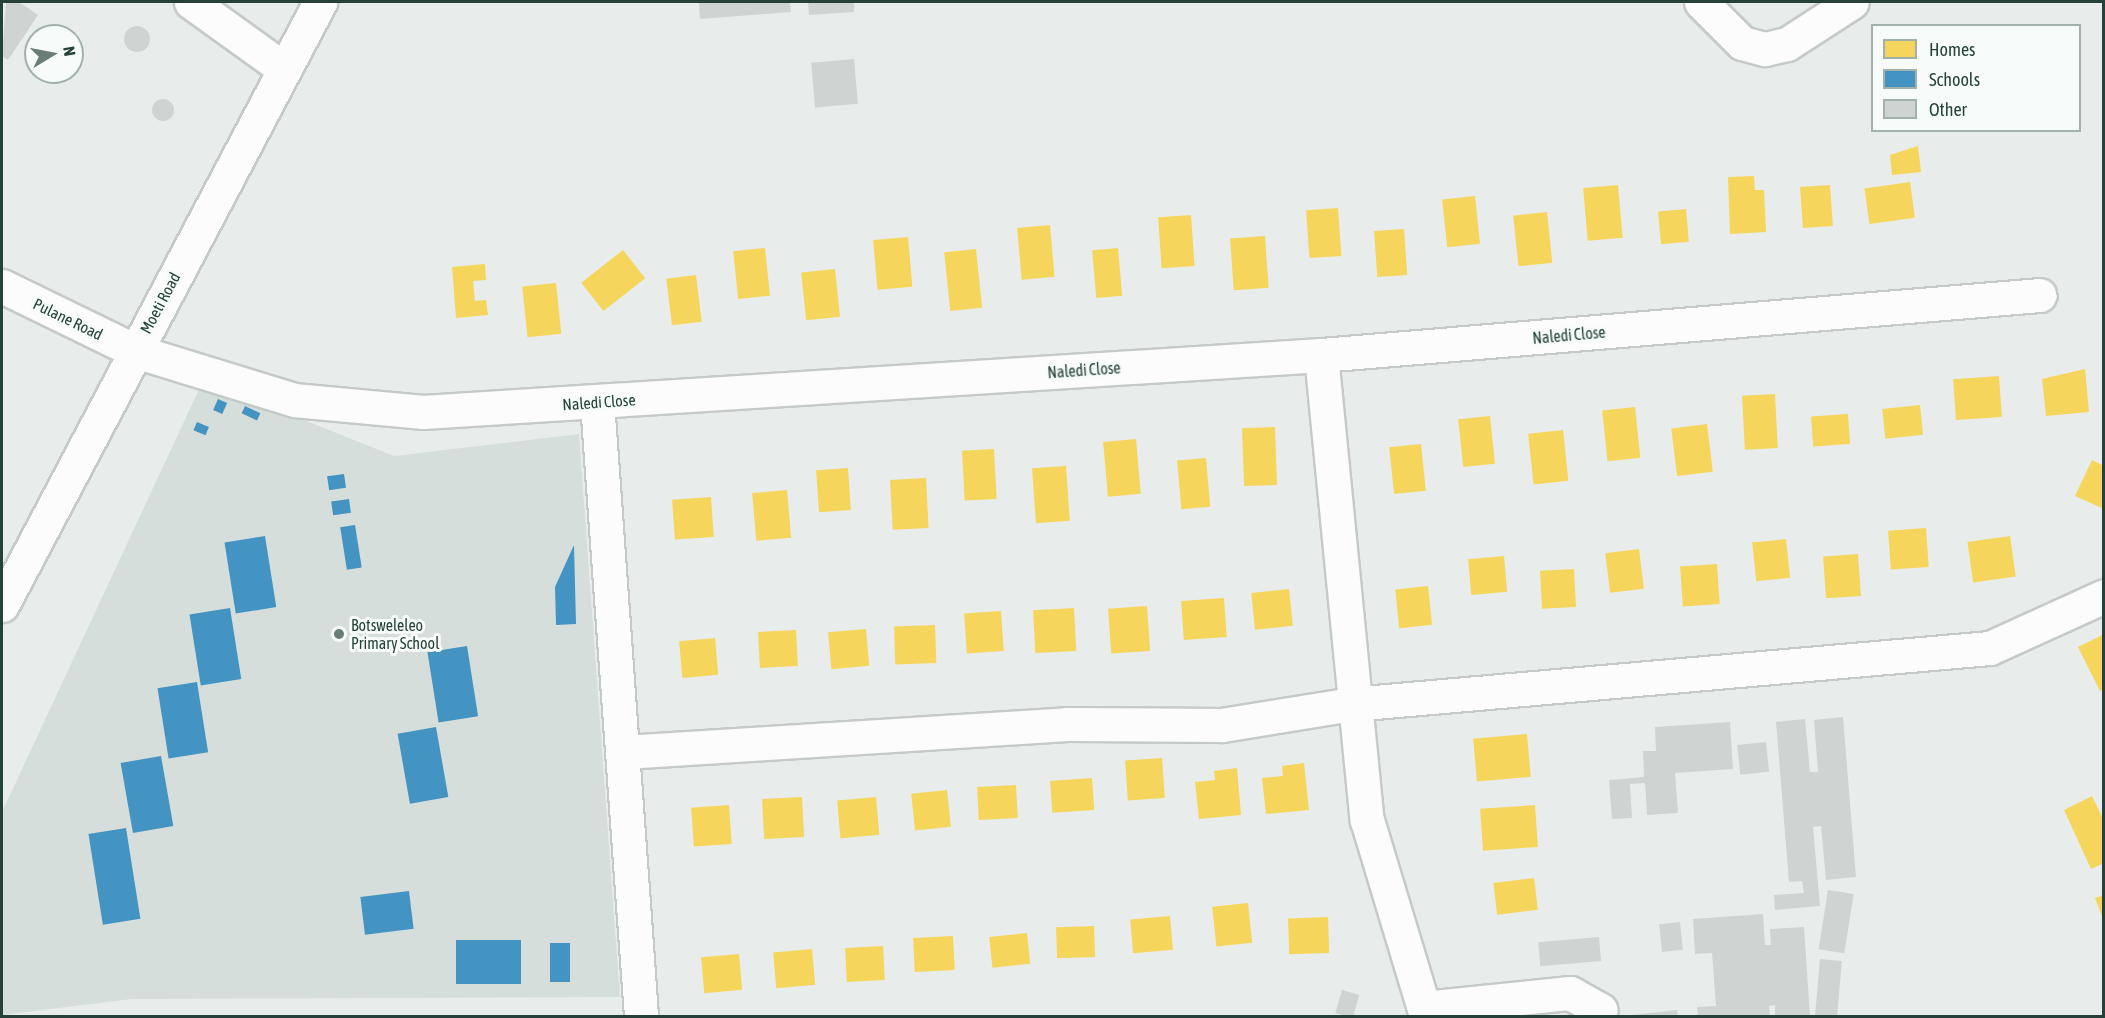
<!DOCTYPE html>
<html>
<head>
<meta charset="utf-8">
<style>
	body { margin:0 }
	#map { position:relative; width:2105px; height:1018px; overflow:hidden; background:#e8edeb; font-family:"Asap Condensed",sans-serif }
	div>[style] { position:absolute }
	.built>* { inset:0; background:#d6dedb }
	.homes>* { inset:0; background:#f6d55c; transform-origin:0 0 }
	.schools>* { inset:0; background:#4393c3; transform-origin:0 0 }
	.building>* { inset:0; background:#cfd4d2; transform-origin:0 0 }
	.round { border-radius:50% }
	.roads { filter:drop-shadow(2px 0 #c5cac8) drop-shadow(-2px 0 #c5cac8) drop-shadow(0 2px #c5cac8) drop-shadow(0 -2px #c5cac8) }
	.minor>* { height:33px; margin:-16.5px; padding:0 16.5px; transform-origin:16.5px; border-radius:16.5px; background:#fcfcfc }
	.dots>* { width:16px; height:16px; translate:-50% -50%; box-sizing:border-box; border:3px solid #f7fbf9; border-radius:50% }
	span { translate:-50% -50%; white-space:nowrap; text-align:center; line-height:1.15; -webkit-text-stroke:6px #f7fbf9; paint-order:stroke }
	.street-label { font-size:16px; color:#24423a }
	.poi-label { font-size:16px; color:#24423a }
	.left { translate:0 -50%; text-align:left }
	.frame { position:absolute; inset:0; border:3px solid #24423a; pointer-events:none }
	.legend { position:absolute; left:1871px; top:24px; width:210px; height:108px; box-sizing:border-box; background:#f7fbf9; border:2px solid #a3b1ad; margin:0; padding:8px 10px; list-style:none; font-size:18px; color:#24423a }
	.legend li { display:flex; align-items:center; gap:12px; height:30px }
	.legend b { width:30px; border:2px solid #a3b1ad }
	.north { position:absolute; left:24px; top:24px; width:60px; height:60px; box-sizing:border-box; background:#f7fbf9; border:2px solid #a3b1ad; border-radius:50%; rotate:80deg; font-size:16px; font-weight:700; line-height:24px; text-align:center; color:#24423a }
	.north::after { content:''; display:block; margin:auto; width:21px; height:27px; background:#697e78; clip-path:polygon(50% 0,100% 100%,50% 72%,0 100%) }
</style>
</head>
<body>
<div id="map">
	<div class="built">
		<i style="clip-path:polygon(201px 385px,234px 392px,394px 456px,579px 434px,620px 997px,132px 999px,2px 1015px,2px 812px)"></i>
	</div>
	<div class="homes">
		<i style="clip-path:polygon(1918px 146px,1921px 172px,1892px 175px,1890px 155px)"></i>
		<i style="clip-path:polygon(1754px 176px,1755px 190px,1764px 190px,1766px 232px,1730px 234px,1728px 177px)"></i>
		<i style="left:1910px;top:182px;width:36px;height:46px;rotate:82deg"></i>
		<i style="left:1618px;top:185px;width:53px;height:35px;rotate:85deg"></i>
		<i style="left:1830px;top:185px;width:41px;height:30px;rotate:86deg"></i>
		<i style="left:1475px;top:196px;width:48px;height:33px;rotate:84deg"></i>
		<i style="left:1338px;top:208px;width:48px;height:32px;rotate:86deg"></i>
		<i style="left:1686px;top:209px;width:33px;height:28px;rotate:85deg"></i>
		<i style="left:1547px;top:212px;width:51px;height:34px;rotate:84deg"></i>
		<i style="left:1191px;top:215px;width:51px;height:33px;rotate:86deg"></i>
		<i style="left:1050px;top:225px;width:52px;height:33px;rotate:85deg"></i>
		<i style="left:1404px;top:229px;width:46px;height:30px;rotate:86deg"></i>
		<i style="left:1265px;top:236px;width:52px;height:35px;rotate:86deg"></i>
		<i style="left:908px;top:237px;width:50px;height:35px;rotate:85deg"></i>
		<i style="left:765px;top:248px;width:48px;height:32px;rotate:84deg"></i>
		<i style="left:1118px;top:248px;width:48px;height:26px;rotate:85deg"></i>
		<i style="left:976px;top:249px;width:59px;height:32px;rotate:84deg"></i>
		<i style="left:623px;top:250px;width:36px;height:53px;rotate:52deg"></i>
		<i style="clip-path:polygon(485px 264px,486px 280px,473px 281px,475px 301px,486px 300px,488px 315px,456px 318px,452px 267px)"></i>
		<i style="left:835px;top:269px;width:48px;height:34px;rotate:84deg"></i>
		<i style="left:696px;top:275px;width:47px;height:30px;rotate:83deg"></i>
		<i style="left:556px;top:283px;width:51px;height:34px;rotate:84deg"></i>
		<i style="clip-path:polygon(2085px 369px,2089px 412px,2046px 416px,2042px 379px)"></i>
		<i style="left:1999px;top:376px;width:41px;height:46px;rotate:86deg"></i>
		<i style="left:1775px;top:394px;width:54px;height:33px;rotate:87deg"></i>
		<i style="left:1920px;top:405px;width:30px;height:38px;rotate:84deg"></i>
		<i style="left:1635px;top:407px;width:51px;height:33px;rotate:84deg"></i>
		<i style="left:1848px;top:414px;width:30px;height:37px;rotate:86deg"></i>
		<i style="left:1490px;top:416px;width:48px;height:32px;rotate:84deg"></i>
		<i style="left:1707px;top:424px;width:48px;height:36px;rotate:83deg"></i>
		<i style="left:1275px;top:427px;width:58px;height:33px;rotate:88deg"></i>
		<i style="left:1563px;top:430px;width:51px;height:35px;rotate:84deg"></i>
		<i style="left:1136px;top:439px;width:55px;height:33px;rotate:85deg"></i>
		<i style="left:1421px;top:444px;width:47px;height:32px;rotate:84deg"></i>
		<i style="left:994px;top:449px;width:50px;height:32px;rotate:87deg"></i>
		<i style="left:1206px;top:458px;width:49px;height:29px;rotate:85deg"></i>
		<i style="clip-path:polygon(2092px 460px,2104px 466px,2104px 509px,2075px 496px)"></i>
		<i style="left:1066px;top:466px;width:55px;height:34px;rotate:86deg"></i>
		<i style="left:848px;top:468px;width:42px;height:32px;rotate:86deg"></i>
		<i style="left:926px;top:478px;width:50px;height:36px;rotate:87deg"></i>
		<i style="left:787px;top:490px;width:48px;height:35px;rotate:85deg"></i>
		<i style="left:711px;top:497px;width:40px;height:39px;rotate:86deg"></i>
		<i style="left:1926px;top:528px;width:39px;height:38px;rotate:86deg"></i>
		<i style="left:2010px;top:536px;width:41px;height:43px;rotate:82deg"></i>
		<i style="left:1786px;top:539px;width:39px;height:34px;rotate:84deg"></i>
		<i style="left:1639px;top:549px;width:40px;height:34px;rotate:83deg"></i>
		<i style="left:1858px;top:554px;width:42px;height:35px;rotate:86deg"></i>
		<i style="left:1504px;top:556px;width:36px;height:36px;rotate:85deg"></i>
		<i style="left:1717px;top:564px;width:40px;height:37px;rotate:86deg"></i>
		<i style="left:1574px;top:569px;width:38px;height:34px;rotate:87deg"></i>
		<i style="left:1428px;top:586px;width:39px;height:33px;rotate:84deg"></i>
		<i style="left:1289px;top:589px;width:37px;height:38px;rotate:84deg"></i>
		<i style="left:1224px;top:598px;width:39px;height:43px;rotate:86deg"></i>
		<i style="left:1147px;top:606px;width:45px;height:39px;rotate:86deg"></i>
		<i style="left:1074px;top:608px;width:43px;height:41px;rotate:87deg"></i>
		<i style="left:1001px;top:611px;width:40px;height:37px;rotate:86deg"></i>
		<i style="left:935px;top:625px;width:38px;height:41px;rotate:88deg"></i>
		<i style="left:866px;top:629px;width:37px;height:38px;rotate:85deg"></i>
		<i style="left:796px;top:630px;width:36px;height:38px;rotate:87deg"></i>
		<i style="clip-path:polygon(2104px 634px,2104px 689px,2100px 691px,2078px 647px)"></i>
		<i style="left:715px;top:638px;width:37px;height:36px;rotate:85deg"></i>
		<i style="left:1527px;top:734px;width:43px;height:54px;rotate:85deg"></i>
		<i style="left:1162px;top:758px;width:40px;height:37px;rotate:86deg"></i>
		<i style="clip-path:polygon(1304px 763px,1309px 810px,1266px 814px,1262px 778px,1283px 776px,1282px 766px)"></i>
		<i style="clip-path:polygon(1237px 768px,1241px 815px,1199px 819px,1195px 782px,1215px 780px,1214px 771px)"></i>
		<i style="left:1092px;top:778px;width:32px;height:42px;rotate:86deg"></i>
		<i style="left:1016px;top:785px;width:33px;height:39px;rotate:87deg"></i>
		<i style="left:947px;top:790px;width:37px;height:36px;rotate:84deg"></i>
		<i style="clip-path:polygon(2092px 796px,2104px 821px,2104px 863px,2091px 869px,2064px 810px)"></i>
		<i style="left:802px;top:797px;width:40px;height:40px;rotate:87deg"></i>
		<i style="left:876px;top:797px;width:38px;height:39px;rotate:85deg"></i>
		<i style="left:729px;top:805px;width:39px;height:38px;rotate:86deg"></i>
		<i style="left:1535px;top:805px;width:42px;height:55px;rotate:86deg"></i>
		<i style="left:1534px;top:878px;width:32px;height:41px;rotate:83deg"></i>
		<i style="clip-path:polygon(2104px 895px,2104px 919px,2103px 919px,2095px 898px)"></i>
		<i style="left:1248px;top:903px;width:40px;height:36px;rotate:84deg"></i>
		<i style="left:1170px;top:916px;width:34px;height:40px;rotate:85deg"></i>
		<i style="left:1328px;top:917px;width:36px;height:40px;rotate:88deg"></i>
		<i style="left:1094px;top:926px;width:31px;height:38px;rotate:88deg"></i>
		<i style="left:1027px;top:933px;width:31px;height:38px;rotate:84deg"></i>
		<i style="left:953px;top:936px;width:34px;height:40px;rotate:87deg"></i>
		<i style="left:883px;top:946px;width:34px;height:38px;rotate:87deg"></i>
		<i style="left:812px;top:949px;width:36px;height:39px;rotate:85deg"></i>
		<i style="left:739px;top:954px;width:36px;height:38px;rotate:85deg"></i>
	</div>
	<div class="schools">
		<i style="left:218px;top:399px;width:10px;height:12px;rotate:24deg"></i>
		<i style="left:245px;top:406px;width:17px;height:8px;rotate:25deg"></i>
		<i style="left:197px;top:422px;width:13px;height:9px;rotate:23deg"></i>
		<i style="left:344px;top:474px;width:14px;height:17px;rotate:82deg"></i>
		<i style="left:349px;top:499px;width:14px;height:18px;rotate:82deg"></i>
		<i style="left:355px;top:525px;width:43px;height:15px;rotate:81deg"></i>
		<i style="left:265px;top:536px;width:72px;height:41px;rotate:81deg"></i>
		<i style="clip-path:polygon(574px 545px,576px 624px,556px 625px,555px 587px)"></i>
		<i style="left:230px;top:608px;width:72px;height:41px;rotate:81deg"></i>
		<i style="left:467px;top:646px;width:71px;height:40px;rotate:81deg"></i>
		<i style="left:197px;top:682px;width:71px;height:40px;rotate:81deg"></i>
		<i style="left:436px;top:727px;width:71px;height:39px;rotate:80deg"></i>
		<i style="left:161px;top:756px;width:71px;height:41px;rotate:80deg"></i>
		<i style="left:126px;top:828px;width:92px;height:38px;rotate:81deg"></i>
		<i style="left:409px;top:891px;width:38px;height:49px;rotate:83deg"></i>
		<i style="left:521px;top:940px;width:44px;height:65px;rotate:90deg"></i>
		<i style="left:550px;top:943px;width:20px;height:39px"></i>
	</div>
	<div class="building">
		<i style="clip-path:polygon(6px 2px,19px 2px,38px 15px,8px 60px,2px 56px)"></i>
		<i style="clip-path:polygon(699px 2px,790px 2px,791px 12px,700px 19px)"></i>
		<i style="clip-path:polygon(808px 2px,854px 2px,854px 12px,809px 15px)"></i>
		<i class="round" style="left:124px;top:26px;width:26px;height:26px"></i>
		<i style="left:854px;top:59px;width:45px;height:43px;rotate:85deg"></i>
		<i class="round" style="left:152px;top:99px;width:22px;height:22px"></i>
		<i style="clip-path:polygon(1843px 717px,1856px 877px,1826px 880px,1821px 826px,1813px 827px,1820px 906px,1775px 910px,1774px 895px,1804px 893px,1802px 881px,1789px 882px,1776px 722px,1805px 719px,1810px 772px,1818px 772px,1814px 720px)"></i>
		<i style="clip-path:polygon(1730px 722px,1733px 769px,1675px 773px,1678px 813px,1647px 815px,1645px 783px,1630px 784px,1632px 818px,1612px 819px,1609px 780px,1644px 777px,1643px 751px,1656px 751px,1655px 727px)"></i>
		<i style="left:1766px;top:742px;width:30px;height:29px;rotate:84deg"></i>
		<i style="left:1828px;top:890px;width:26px;height:60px;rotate:9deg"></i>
		<i style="clip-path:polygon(1763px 914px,1765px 945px,1771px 945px,1770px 929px,1804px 927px,1810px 1016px,1775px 1016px,1775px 1005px,1769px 1006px,1770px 1016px,1698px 1016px,1697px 1007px,1716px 1006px,1712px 953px,1695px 954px,1693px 919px)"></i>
		<i style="left:1680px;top:922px;width:28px;height:21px;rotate:84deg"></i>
		<i style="left:1599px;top:937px;width:24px;height:61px;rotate:85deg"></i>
		<i style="left:1820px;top:959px;width:22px;height:57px;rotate:5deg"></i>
		<i style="left:1342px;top:990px;width:18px;height:24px;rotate:16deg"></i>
		<i style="clip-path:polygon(1677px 1010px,1678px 1016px,1631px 1016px,1631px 1015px)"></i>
	</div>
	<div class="roads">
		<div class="minor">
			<i style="left:191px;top:2px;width:113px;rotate:35.7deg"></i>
			<i style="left:1701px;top:2px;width:58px;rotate:45deg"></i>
			<i style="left:1742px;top:43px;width:24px;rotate:15deg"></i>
			<i style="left:1765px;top:49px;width:23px;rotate:-13deg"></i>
			<i style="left:1787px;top:44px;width:77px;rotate:-32.9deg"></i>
			<i style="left:2px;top:286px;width:148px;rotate:26deg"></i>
			<i style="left:135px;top:351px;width:166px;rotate:17.1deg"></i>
			<i style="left:294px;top:400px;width:130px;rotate:5.3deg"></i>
			<i style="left:423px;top:412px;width:900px;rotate:-3.63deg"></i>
			<i style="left:1321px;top:355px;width:721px;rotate:-4.77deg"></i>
			<i style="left:1321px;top:355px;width:467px;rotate:84.4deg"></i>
			<i style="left:1367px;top:820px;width:205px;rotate:73.2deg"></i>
			<i style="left:597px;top:402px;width:616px;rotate:85.9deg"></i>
			<i style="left:2px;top:605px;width:682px;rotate:-62.19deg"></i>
			<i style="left:624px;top:752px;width:444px;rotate:-3.6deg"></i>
			<i style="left:1067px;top:724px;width:155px;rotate:0.4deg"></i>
			<i style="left:1222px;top:725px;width:132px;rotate:-9.2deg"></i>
			<i style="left:1352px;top:704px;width:640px;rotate:-5.02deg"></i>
			<i style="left:1990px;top:648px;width:125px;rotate:-24.5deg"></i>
			<i style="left:1424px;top:1008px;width:147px;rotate:-5.9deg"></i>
			<i style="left:1570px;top:993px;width:35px;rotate:29deg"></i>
		</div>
	</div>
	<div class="dots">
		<i style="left:339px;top:634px;background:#697e78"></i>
	</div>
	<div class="street-label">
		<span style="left:160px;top:303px;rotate:-62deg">Moeti Road</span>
		<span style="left:68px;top:319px;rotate:26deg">Pulane Road</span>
		<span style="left:1569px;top:335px;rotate:-5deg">Naledi Close</span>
		<span style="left:1084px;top:370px;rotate:-4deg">Naledi Close</span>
		<span style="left:599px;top:402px;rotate:-4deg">Naledi Close</span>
	</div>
	<div class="poi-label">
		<span class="left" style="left:351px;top:634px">Botsweleleo<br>Primary School</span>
	</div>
	<div class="frame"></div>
	<ul class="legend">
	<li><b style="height:16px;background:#f6d55c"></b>Homes</li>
	<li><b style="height:16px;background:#4393c3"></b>Schools</li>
	<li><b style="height:16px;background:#cfd4d2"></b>Other</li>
	</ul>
	<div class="north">N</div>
</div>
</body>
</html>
